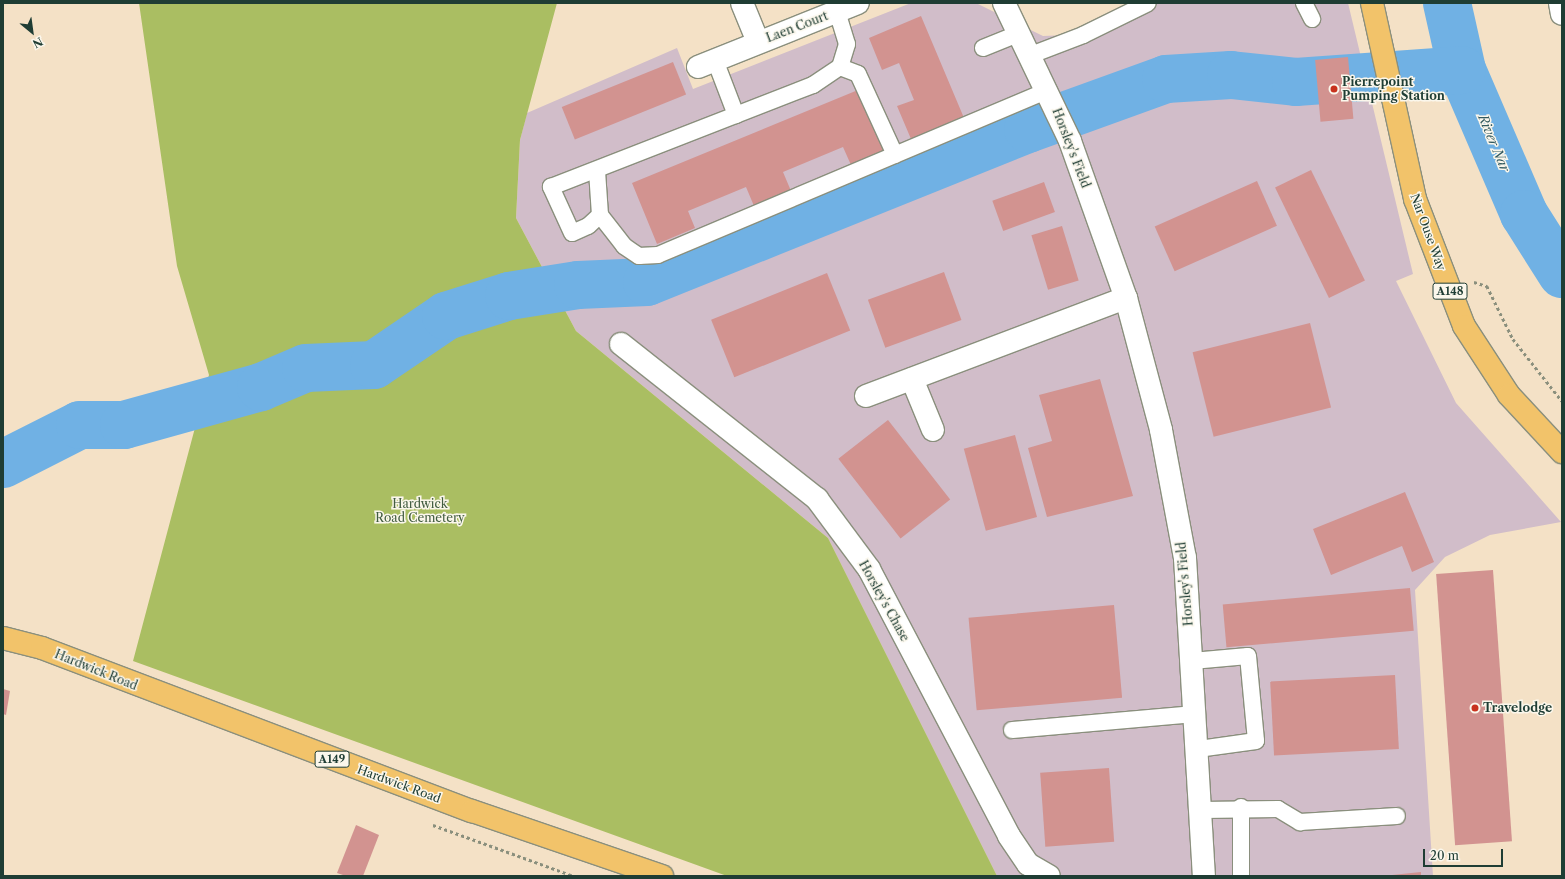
<!DOCTYPE html>
<html>
<head>
<meta charset="utf-8">
<style>
	body { margin:0 }
	#map { position:relative; width:1565px; height:879px; overflow:hidden; background:#f4e1c6; font-family:"Libre Caslon Text",serif }
	div>[style] { position:absolute }
	.industrial>* { inset:0; background:#d1bdc9 }
	.green>* { inset:0; background:#aabe62 }
	.river>* { height:48px; margin:-24px; padding:0 24px; transform-origin:24px; border-radius:24px; background:#70b1e4 }
	.building>* { inset:0; background:#d29390; transform-origin:0 0 }
	.path>* { height:2.5px; margin-top:-1.25px; transform-origin:0; background:repeating-linear-gradient(90deg,#8a8f7d 0 3px,transparent 0 6px) }
	.roads { filter:drop-shadow(1px 0 #8a8f7d) drop-shadow(-1px 0 #8a8f7d) drop-shadow(0 1px #8a8f7d) drop-shadow(0 -1px #8a8f7d) }
	.service>* { height:16px; margin:-8px; padding:0 8px; transform-origin:8px; border-radius:8px; background:#fff }
	.minor>* { height:22px; margin:-11px; padding:0 11px; transform-origin:11px; border-radius:11px; background:#fff }
	.primary>* { height:22px; margin:-11px; padding:0 11px; transform-origin:11px; border-radius:11px; background:#f2c36a }
	.dots>* { width:11px; height:11px; translate:-50% -50%; box-sizing:border-box; border:2px solid #fbf7ec; border-radius:50% }
	span { translate:-50% -50%; white-space:nowrap; text-align:center; line-height:1.15; -webkit-text-stroke:3px #fbf7ec; paint-order:stroke }
	.shield-label span { padding:1px 3px; background:#fbf7ec; border:1px solid; border-radius:3px; -webkit-text-stroke-width:0 }
	.shield-label { font-size:11px; color:#1f3d34; font-weight:700 }
	.street-label { font-size:12px; color:#1f3d34 }
	.poi-label { font-size:12px; color:#1f3d34; font-weight:700 }
	.left { translate:0 -50%; text-align:left }
	.park-label { font-size:12px; color:#425d40 }
	.water-label { font-size:13px; color:#335a60; font-style:italic }
	.frame { position:absolute; inset:0; border:4px solid #1f3d34; pointer-events:none }
	.north { position:absolute; left:12px; top:12px; width:40px; height:40px; -webkit-text-stroke:3px #fbf7ec; paint-order:stroke; rotate:151deg; font-size:11px; font-weight:700; line-height:16px; text-align:center; color:#1f3d34 }
	.north::after { content:''; display:block; margin:auto; width:14px; height:18px; background:#1f3d34; clip-path:polygon(50% 0,100% 100%,50% 72%,0 100%) }
	.scale { position:absolute; left:1423px; top:849px; width:80px; height:18px; box-sizing:border-box; border:2px solid #1f3d34; border-top:0; padding-left:5px; font-size:12px; line-height:14px; white-space:nowrap; color:#1f3d34; -webkit-text-stroke:3px #fbf7ec; paint-order:stroke }
</style>
</head>
<body>
<div id="map">
	<div class="industrial">
		<i style="clip-path:polygon(911px 3px,978px 4px,1043px 36px,1068px 35px,1132px 3px,1348px 3px,1413px 274px,1396px 281px,1456px 403px,1561px 522px,1490px 535px,1445px 557px,1415px 590px,1433px 876px,997px 876px,828px 538px,576px 331px,516px 218px,520px 140px,527px 113px,677px 48px,693px 89px)"></i>
	</div>
	<div class="green">
		<i style="clip-path:polygon(139px 3px,557px 3px,520px 140px,516px 218px,576px 331px,828px 538px,997px 876px,727px 876px,133px 661px,209px 375px,177px 266px)"></i>
	</div>
	<div class="river">
		<i style="left:1447px;top:3px;width:69px;rotate:77.4deg"></i>
		<i style="left:1462px;top:70px;width:157px;rotate:66.7deg"></i>
		<i style="left:1524px;top:214px;width:71px;rotate:57.7deg"></i>
		<i style="left:3px;top:464px;width:86px;rotate:-26.9deg"></i>
		<i style="left:80px;top:425px;width:44px"></i>
		<i style="left:124px;top:425px;width:142px;rotate:-15.5deg"></i>
		<i style="left:261px;top:387px;width:49px;rotate:-22.9deg"></i>
		<i style="left:306px;top:368px;width:68px;rotate:-2.5deg"></i>
		<i style="left:374px;top:365px;width:87px;rotate:-34.2deg"></i>
		<i style="left:446px;top:316px;width:66px;rotate:-17.6deg"></i>
		<i style="left:509px;top:296px;width:70px;rotate:-9.1deg"></i>
		<i style="left:578px;top:285px;width:69px;rotate:-2.5deg"></i>
		<i style="left:647px;top:282px;width:411px;rotate:-21.9deg"></i>
		<i style="left:1028px;top:129px;width:147px;rotate:-19.9deg"></i>
		<i style="left:1166px;top:79px;width:65px;rotate:-3.5deg"></i>
		<i style="left:1231px;top:75px;width:65px;rotate:6.1deg"></i>
		<i style="left:1296px;top:82px;width:166px;rotate:-4.1deg"></i>
	</div>
	<div class="building">
		<i style="clip-path:polygon(921px 16px,964px 118px,911px 139px,897px 106px,914px 100px,899px 63px,882px 70px,869px 38px)"></i>
		<i style="left:1348px;top:57px;width:62px;height:33px;rotate:85deg"></i>
		<i style="left:673px;top:62px;width:35px;height:120px;rotate:68deg"></i>
		<i style="clip-path:polygon(858px 90px,884px 152px,851px 165px,843px 147px,783px 172px,791px 191px,754px 206px,746px 187px,688px 211px,695px 228px,657px 244px,632px 183px)"></i>
		<i style="left:1311px;top:170px;width:123px;height:40px;rotate:64deg"></i>
		<i style="left:1257px;top:181px;width:49px;height:112px;rotate:66deg"></i>
		<i style="left:1044px;top:182px;width:32px;height:55px;rotate:70deg"></i>
		<i style="left:1062px;top:226px;width:57px;height:32px;rotate:73deg"></i>
		<i style="left:944px;top:272px;width:51px;height:81px;rotate:70deg"></i>
		<i style="left:827px;top:273px;width:62px;height:125px;rotate:68deg"></i>
		<i style="left:1310px;top:323px;width:87px;height:121px;rotate:76deg"></i>
		<i style="clip-path:polygon(1100px 379px,1133px 496px,1047px 517px,1028px 448px,1052px 441px,1039px 395px)"></i>
		<i style="left:888px;top:420px;width:101px;height:63px;rotate:52deg"></i>
		<i style="left:1015px;top:435px;width:85px;height:53px;rotate:75deg"></i>
		<i style="clip-path:polygon(1405px 492px,1434px 562px,1412px 572px,1402px 546px,1331px 575px,1313px 529px)"></i>
		<i style="left:1493px;top:570px;width:272px;height:57px;rotate:86deg"></i>
		<i style="left:1410px;top:588px;width:43px;height:188px;rotate:85deg"></i>
		<i style="left:1114px;top:605px;width:93px;height:146px;rotate:85deg"></i>
		<i style="left:1395px;top:675px;width:74px;height:125px;rotate:87deg"></i>
		<i style="clip-path:polygon(3px 689px,10px 691px,6px 715px,3px 714px)"></i>
		<i style="left:1109px;top:768px;width:74px;height:69px;rotate:86deg"></i>
		<i style="clip-path:polygon(356px 825px,379px 835px,363px 876px,346px 876px,337px 873px)"></i>
		<i style="clip-path:polygon(1421px 872px,1421px 876px,1392px 876px,1392px 875px)"></i>
	</div>
	<div class="path">
		<i style="left:1474px;top:282px;width:14px;rotate:17deg"></i>
		<i style="left:1487px;top:286px;width:59px;rotate:63.9deg"></i>
		<i style="left:1513px;top:339px;width:79px;rotate:51.7deg"></i>
		<i style="left:433px;top:825px;width:150px;rotate:19.9deg"></i>
	</div>
	<div class="roads">
		<div class="service">
			<i style="left:1304px;top:3px;width:18px;rotate:63deg"></i>
			<i style="left:983px;top:48px;width:40px;rotate:-22deg"></i>
			<i style="left:1031px;top:55px;width:56px;rotate:-21deg"></i>
			<i style="left:1083px;top:35px;width:72px;rotate:-26.2deg"></i>
			<i style="left:715px;top:60px;width:59px;rotate:69.1deg"></i>
			<i style="left:840px;top:67px;width:19px;rotate:21deg"></i>
			<i style="left:858px;top:74px;width:89px;rotate:65.4deg"></i>
			<i style="left:597px;top:171px;width:44px;rotate:86.1deg"></i>
			<i style="left:600px;top:215px;width:16px;rotate:137deg"></i>
			<i style="left:588px;top:226px;width:17px;rotate:156deg"></i>
			<i style="left:572px;top:233px;width:51px;rotate:-114.5deg"></i>
			<i style="left:551px;top:187px;width:281px;rotate:-21.3deg"></i>
			<i style="left:813px;top:85px;width:32px;rotate:-34deg"></i>
			<i style="left:840px;top:67px;width:24px;rotate:-73deg"></i>
			<i style="left:847px;top:44px;width:34px;rotate:-107deg"></i>
			<i style="left:600px;top:215px;width:39px;rotate:52deg"></i>
			<i style="left:624px;top:246px;width:18px;rotate:34deg"></i>
			<i style="left:639px;top:256px;width:19px;rotate:-3deg"></i>
			<i style="left:658px;top:255px;width:424px;rotate:-22.9deg"></i>
			<i style="left:1192px;top:661px;width:56px;rotate:-5.1deg"></i>
			<i style="left:1248px;top:656px;width:85px;rotate:84.6deg"></i>
			<i style="left:1256px;top:741px;width:59px;rotate:172.1deg"></i>
			<i style="left:1012px;top:730px;width:184px;rotate:-5deg"></i>
			<i style="left:1202px;top:810px;width:76px;rotate:-0.8deg"></i>
			<i style="left:1278px;top:809px;width:26px;rotate:31deg"></i>
			<i style="left:1300px;top:822px;width:97px;rotate:-3.5deg"></i>
			<i style="left:1241px;top:876px;width:69px;rotate:-90deg"></i>
		</div>
		<div class="minor">
			<i style="left:742px;top:3px;width:42px;rotate:67.7deg"></i>
			<i style="left:1004px;top:3px;width:153px;rotate:64.4deg"></i>
			<i style="left:1070px;top:141px;width:167px;rotate:70.4deg"></i>
			<i style="left:1126px;top:298px;width:137px;rotate:75.1deg"></i>
			<i style="left:1161px;top:430px;width:130px;rotate:79.4deg"></i>
			<i style="left:1185px;top:558px;width:319px;rotate:86.6deg"></i>
			<i style="left:1560px;top:3px;width:11px;rotate:80deg"></i>
			<i style="left:698px;top:67px;width:172px;rotate:-21.8deg"></i>
			<i style="left:621px;top:344px;width:250px;rotate:38.3deg"></i>
			<i style="left:817px;top:499px;width:87px;rotate:53.4deg"></i>
			<i style="left:869px;top:569px;width:301px;rotate:62.3deg"></i>
			<i style="left:1009px;top:836px;width:34px;rotate:56deg"></i>
			<i style="left:1028px;top:864px;width:24px;rotate:30deg"></i>
			<i style="left:912px;top:379px;width:55px;rotate:67.6deg"></i>
			<i style="left:866px;top:396px;width:278px;rotate:-20.7deg"></i>
		</div>
		<div class="primary">
			<i style="left:1372px;top:3px;width:201px;rotate:77.6deg"></i>
			<i style="left:1415px;top:199px;width:136px;rotate:68.9deg"></i>
			<i style="left:1464px;top:326px;width:82px;rotate:56.9deg"></i>
			<i style="left:1509px;top:395px;width:78px;rotate:47.1deg"></i>
			<i style="left:3px;top:638px;width:40px;rotate:14.4deg"></i>
			<i style="left:42px;top:648px;width:460px;rotate:20.8deg"></i>
			<i style="left:472px;top:811px;width:201px;rotate:18.9deg"></i>
		</div>
	</div>
	<div class="dots">
		<i style="left:1334px;top:89px;background:#c8321e"></i>
		<i style="left:1475px;top:708px;background:#c8321e"></i>
	</div>
	<div class="shield-label">
		<span style="left:1450px;top:291px">A148</span>
		<span style="left:332px;top:759px">A149</span>
	</div>
	<div class="street-label">
		<span style="left:797px;top:27px;rotate:-21deg">Laen Court</span>
		<span style="left:1071px;top:148px;rotate:69deg">Horsley's Field</span>
		<span style="left:1428px;top:232px;rotate:70deg">Nar Ouse Way</span>
		<span style="left:1185px;top:584px;rotate:-95deg">Horsley's Field</span>
		<span style="left:884px;top:601px;rotate:61deg">Horsley's Chase</span>
		<span style="left:96px;top:670px;rotate:22deg">Hardwick Road</span>
		<span style="left:399px;top:784px;rotate:20deg">Hardwick Road</span>
	</div>
	<div class="poi-label">
		<span class="left" style="left:1342px;top:89px">Pierrepoint<br>Pumping Station</span>
		<span class="left" style="left:1483px;top:708px">Travelodge</span>
	</div>
	<div class="park-label">
		<span style="left:420px;top:511px">Hardwick<br>Road Cemetery</span>
	</div>
	<div class="water-label">
		<span style="left:1494px;top:143px;rotate:67deg">River Nar</span>
	</div>
	<div class="frame"></div>
	<div class="north">N</div>
	<div class="scale">20 m</div>
</div>
</body>
</html>
